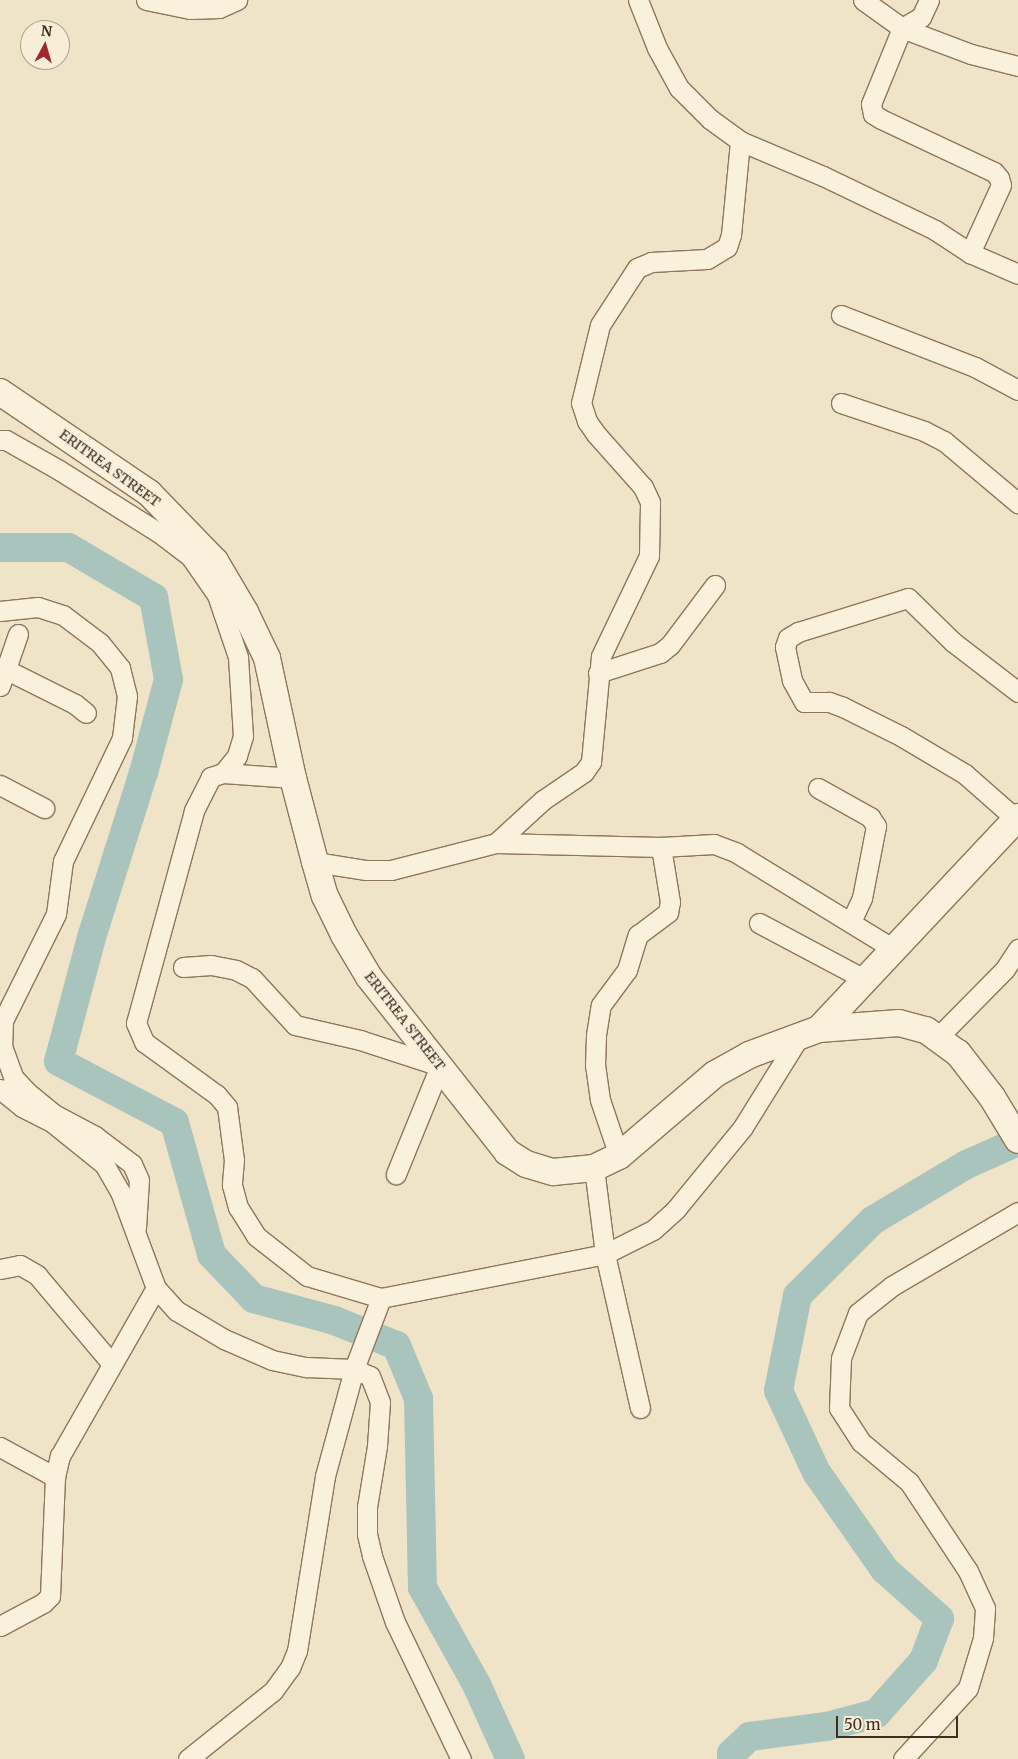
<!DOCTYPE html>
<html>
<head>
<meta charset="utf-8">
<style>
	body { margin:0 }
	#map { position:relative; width:1018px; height:1759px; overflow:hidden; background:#f0e4c8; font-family:Merriweather,serif }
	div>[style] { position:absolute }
	.river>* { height:29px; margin:-14.5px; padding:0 14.5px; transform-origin:14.5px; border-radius:14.5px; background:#a9c4bc }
	.roads { filter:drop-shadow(1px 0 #8d765c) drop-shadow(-1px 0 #8d765c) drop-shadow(0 1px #8d765c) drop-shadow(0 -1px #8d765c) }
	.street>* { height:19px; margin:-9.5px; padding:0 9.5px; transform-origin:9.5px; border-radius:9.5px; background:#faf1dc }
	.secondary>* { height:26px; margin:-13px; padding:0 13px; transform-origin:13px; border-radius:13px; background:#faf1dc }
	span { translate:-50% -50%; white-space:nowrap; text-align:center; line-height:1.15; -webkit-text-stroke:4px #f7eed8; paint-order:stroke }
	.street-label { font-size:14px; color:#3d2e20 }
	.north { position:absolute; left:20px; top:20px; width:50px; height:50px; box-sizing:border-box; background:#f7eed8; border:1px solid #ada18e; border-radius:50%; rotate:6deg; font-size:14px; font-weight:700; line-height:20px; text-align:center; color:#3d2e20 }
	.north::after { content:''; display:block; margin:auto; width:18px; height:22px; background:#9e2a2b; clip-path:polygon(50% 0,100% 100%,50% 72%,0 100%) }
	.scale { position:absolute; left:836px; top:1716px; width:122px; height:22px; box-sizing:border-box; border:2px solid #3d2e20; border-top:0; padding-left:6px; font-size:15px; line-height:18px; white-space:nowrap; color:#3d2e20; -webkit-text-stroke:4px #f7eed8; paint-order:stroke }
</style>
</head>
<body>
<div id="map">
	<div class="river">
		<i style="left:0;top:547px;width:68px"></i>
		<i style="left:68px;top:547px;width:99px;rotate:30.5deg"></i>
		<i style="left:153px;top:597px;width:83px;rotate:79.6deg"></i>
		<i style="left:168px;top:679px;width:96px;rotate:105deg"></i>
		<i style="left:143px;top:772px;width:173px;rotate:107.5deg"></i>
		<i style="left:91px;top:937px;width:128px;rotate:104.9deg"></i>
		<i style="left:58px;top:1061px;width:131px;rotate:27.7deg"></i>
		<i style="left:174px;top:1122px;width:137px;rotate:74.3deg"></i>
		<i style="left:211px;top:1254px;width:61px;rotate:46.3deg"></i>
		<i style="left:253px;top:1298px;width:84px;rotate:15.2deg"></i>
		<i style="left:334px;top:1320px;width:67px;rotate:22deg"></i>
		<i style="left:396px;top:1345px;width:57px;rotate:67.5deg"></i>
		<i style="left:418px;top:1398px;width:189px;rotate:88.8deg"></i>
		<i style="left:422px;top:1587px;width:111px;rotate:60.9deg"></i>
		<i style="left:476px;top:1684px;width:82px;rotate:65.6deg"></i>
		<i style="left:731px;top:1759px;width:6px;rotate:-90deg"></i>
		<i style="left:731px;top:1753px;width:25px;rotate:-43deg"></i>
		<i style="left:749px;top:1736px;width:78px;rotate:-7.4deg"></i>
		<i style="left:826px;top:1726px;width:52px;rotate:-14.6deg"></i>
		<i style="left:876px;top:1713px;width:71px;rotate:-48.4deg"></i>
		<i style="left:923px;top:1660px;width:45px;rotate:-69.1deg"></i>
		<i style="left:939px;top:1618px;width:74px;rotate:-138.3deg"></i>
		<i style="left:884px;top:1569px;width:118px;rotate:-125deg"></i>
		<i style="left:816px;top:1472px;width:90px;rotate:-114.9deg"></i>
		<i style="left:778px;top:1390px;width:97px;rotate:-78.7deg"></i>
		<i style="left:797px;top:1295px;width:106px;rotate:-45deg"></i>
		<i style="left:872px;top:1220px;width:109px;rotate:-30.8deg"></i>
		<i style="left:966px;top:1164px;width:57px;rotate:-23.9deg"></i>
	</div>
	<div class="roads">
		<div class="street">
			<i style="left:146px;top:0;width:45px;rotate:11.6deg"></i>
			<i style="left:190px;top:9px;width:29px;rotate:-2deg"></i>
			<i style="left:219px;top:8px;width:20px;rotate:-24deg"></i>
			<i style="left:638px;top:0;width:52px;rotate:68.4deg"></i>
			<i style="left:657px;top:48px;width:46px;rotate:61.2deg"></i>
			<i style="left:679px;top:88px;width:44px;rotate:45deg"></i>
			<i style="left:710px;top:119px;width:37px;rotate:36deg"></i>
			<i style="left:740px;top:141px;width:90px;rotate:22.9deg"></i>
			<i style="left:823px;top:176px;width:124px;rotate:25.7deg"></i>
			<i style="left:935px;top:230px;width:42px;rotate:33.3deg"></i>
			<i style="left:970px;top:253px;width:52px;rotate:23.6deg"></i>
			<i style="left:863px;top:0;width:48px;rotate:35.7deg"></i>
			<i style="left:902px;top:28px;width:74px;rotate:20.6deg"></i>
			<i style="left:971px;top:54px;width:49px;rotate:14.3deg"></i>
			<i style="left:929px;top:0;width:19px;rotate:115deg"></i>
			<i style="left:921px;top:17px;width:22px;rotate:150deg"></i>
			<i style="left:902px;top:28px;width:82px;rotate:112.2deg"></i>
			<i style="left:871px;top:104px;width:10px;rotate:79deg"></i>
			<i style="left:873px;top:114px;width:9px;rotate:32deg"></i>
			<i style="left:881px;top:119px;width:125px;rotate:25.1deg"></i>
			<i style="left:994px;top:172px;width:8px;rotate:50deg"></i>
			<i style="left:999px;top:178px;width:7px;rotate:74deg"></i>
			<i style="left:1001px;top:185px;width:75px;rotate:114.5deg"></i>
			<i style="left:841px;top:315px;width:144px;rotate:21.2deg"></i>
			<i style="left:975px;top:367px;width:49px;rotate:28.1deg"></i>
			<i style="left:841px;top:403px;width:88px;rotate:18.6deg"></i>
			<i style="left:924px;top:431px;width:22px;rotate:27deg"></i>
			<i style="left:944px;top:441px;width:97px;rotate:40deg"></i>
			<i style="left:0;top:440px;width:6px"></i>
			<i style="left:6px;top:440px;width:61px;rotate:29.5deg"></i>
			<i style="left:59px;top:470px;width:117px;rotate:32.1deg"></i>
			<i style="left:158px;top:532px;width:40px;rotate:37deg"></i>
			<i style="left:190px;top:556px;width:47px;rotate:55.3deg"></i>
			<i style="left:217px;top:595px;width:65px;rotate:71.3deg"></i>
			<i style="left:238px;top:657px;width:79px;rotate:86.4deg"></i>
			<i style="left:243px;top:736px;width:21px;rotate:107deg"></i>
			<i style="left:237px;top:756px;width:22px;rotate:129deg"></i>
			<i style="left:0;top:611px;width:38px;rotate:-6deg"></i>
			<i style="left:38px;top:607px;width:26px;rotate:18deg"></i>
			<i style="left:63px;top:615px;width:46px;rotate:37.1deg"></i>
			<i style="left:100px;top:643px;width:32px;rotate:51deg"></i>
			<i style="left:120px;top:668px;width:29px;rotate:76deg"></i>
			<i style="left:127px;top:696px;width:42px;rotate:96.8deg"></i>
			<i style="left:122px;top:738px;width:136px;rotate:115.6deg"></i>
			<i style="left:63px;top:861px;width:53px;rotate:97.5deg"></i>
			<i style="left:56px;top:914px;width:119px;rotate:116.4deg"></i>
			<i style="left:3px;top:1021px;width:25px;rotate:92deg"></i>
			<i style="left:2px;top:1046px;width:33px;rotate:70deg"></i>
			<i style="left:13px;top:1077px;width:22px;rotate:47deg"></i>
			<i style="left:28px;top:1093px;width:33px;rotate:39deg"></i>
			<i style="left:54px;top:1114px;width:47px;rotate:28.2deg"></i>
			<i style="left:95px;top:1136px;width:46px;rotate:37.1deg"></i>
			<i style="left:132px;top:1164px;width:17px;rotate:66deg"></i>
			<i style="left:139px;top:1180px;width:48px;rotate:93.6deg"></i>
			<i style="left:7px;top:670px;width:76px;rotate:26.6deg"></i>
			<i style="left:75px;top:704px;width:14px;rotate:39deg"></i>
			<i style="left:598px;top:673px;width:65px;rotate:-17.9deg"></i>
			<i style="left:660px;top:653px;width:13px;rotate:-39deg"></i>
			<i style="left:670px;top:645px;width:75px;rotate:-53.1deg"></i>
			<i style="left:0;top:686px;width:55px;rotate:-70.9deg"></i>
			<i style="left:293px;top:778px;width:70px;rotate:-175.9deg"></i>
			<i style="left:223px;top:773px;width:13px;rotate:162deg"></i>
			<i style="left:211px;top:777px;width:38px;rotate:117deg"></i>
			<i style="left:194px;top:811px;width:220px;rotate:105.3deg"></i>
			<i style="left:136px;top:1023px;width:21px;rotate:67deg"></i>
			<i style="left:144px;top:1042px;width:90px;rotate:36deg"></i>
			<i style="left:217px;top:1095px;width:16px;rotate:50deg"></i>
			<i style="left:227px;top:1107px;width:53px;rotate:82.5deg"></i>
			<i style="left:234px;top:1160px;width:25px;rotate:95deg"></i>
			<i style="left:232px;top:1185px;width:23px;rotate:75deg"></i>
			<i style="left:238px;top:1207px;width:34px;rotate:58deg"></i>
			<i style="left:256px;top:1236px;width:65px;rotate:38.1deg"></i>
			<i style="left:307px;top:1276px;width:77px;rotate:16.6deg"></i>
			<i style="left:381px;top:1298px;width:228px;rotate:-11.1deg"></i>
			<i style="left:605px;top:1254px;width:54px;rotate:-26.6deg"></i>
			<i style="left:653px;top:1230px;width:31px;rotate:-42deg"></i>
			<i style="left:676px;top:1209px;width:106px;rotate:-50.7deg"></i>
			<i style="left:743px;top:1127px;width:110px;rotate:-58.1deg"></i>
			<i style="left:0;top:785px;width:50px;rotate:27.6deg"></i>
			<i style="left:818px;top:788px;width:60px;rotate:29.1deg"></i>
			<i style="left:870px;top:817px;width:11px;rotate:56deg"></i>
			<i style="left:876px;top:826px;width:73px;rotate:101deg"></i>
			<i style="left:862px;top:898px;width:26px;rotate:115deg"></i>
			<i style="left:1016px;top:819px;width:68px;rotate:-138.6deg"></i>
			<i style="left:965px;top:774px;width:74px;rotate:-149.3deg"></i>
			<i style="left:901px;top:736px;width:65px;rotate:-153.4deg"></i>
			<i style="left:843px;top:707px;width:15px;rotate:-160deg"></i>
			<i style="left:829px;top:702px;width:25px;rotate:180deg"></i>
			<i style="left:804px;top:702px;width:25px;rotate:-119deg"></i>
			<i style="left:792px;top:680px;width:34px;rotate:-102deg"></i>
			<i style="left:785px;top:647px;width:9px;rotate:-72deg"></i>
			<i style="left:788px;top:638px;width:12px;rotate:-31deg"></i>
			<i style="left:798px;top:632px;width:115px;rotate:-17.2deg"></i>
			<i style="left:908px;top:598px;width:63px;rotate:44.4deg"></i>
			<i style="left:953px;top:642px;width:82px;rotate:37.6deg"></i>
			<i style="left:496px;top:843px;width:64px;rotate:-42.5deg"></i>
			<i style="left:543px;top:800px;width:50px;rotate:-34.3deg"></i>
			<i style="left:584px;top:772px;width:12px;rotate:-55deg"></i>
			<i style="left:591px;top:762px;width:106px;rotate:-84.6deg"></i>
			<i style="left:601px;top:656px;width:111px;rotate:-64.4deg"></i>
			<i style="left:649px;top:556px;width:54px;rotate:-88.9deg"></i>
			<i style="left:650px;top:502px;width:17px;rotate:-115deg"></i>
			<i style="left:643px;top:487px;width:71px;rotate:-131.6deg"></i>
			<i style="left:596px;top:434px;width:16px;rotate:-125deg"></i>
			<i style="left:587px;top:421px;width:19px;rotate:-108deg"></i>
			<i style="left:581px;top:403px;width:80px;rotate:-76.3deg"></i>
			<i style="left:600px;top:325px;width:68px;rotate:-57deg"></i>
			<i style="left:637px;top:268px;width:15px;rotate:-23deg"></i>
			<i style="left:651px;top:262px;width:56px;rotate:-3.1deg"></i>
			<i style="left:707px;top:259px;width:23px;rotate:-31deg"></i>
			<i style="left:727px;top:247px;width:13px;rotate:-72deg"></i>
			<i style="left:731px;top:235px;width:94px;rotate:-84.5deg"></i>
			<i style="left:315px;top:862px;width:52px;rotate:8.9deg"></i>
			<i style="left:366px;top:870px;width:25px"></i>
			<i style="left:391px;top:870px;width:108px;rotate:-14.4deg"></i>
			<i style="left:496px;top:843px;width:165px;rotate:1.4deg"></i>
			<i style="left:759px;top:923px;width:121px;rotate:28deg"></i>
			<i style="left:183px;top:967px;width:28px;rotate:-4deg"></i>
			<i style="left:211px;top:965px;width:25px;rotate:11deg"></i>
			<i style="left:236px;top:970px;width:18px;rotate:27deg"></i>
			<i style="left:252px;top:978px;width:64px;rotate:47.5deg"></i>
			<i style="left:295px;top:1025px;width:67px;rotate:13deg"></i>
			<i style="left:360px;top:1040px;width:84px;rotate:18deg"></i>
			<i style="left:440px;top:1066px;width:117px;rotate:112.2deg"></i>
			<i style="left:939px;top:1036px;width:94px;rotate:-45.4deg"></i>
			<i style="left:1005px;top:969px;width:24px;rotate:-57deg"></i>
			<i style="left:0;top:1089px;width:28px;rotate:39deg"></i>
			<i style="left:22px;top:1107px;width:35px;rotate:27deg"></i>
			<i style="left:53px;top:1123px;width:65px;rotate:38.8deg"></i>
			<i style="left:104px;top:1164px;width:34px;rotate:60deg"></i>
			<i style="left:121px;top:1194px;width:100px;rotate:69.6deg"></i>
			<i style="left:156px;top:1288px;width:31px;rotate:48deg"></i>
			<i style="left:177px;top:1311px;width:55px;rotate:30.8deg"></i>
			<i style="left:224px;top:1339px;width:52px;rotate:23.6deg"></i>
			<i style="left:272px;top:1360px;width:35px;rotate:12deg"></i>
			<i style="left:306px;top:1367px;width:48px;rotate:2.4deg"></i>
			<i style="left:354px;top:1369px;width:17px;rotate:24deg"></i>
			<i style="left:370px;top:1376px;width:28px;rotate:69deg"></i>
			<i style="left:380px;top:1402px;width:44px;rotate:93.9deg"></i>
			<i style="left:377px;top:1446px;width:62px;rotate:99.3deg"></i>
			<i style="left:367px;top:1507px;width:27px;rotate:90deg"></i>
			<i style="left:367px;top:1534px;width:23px;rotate:77deg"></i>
			<i style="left:372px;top:1556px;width:70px;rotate:70.8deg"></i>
			<i style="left:395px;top:1622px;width:152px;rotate:64.3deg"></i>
			<i style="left:619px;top:1156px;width:59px;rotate:-108.7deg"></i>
			<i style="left:600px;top:1100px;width:35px;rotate:-98deg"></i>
			<i style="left:595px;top:1065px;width:30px;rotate:-88deg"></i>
			<i style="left:596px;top:1035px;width:30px;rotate:-81deg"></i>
			<i style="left:601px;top:1005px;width:44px;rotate:-53.4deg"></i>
			<i style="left:627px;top:970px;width:37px;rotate:-73deg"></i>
			<i style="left:638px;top:935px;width:38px;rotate:-37deg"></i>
			<i style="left:668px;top:912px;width:10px;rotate:-79deg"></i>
			<i style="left:670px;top:902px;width:56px;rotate:-99.3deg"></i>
			<i style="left:661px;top:847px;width:53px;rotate:-3.2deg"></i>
			<i style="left:714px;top:844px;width:25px;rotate:21deg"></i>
			<i style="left:737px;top:853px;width:182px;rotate:31.5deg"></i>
			<i style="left:594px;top:1168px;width:87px;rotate:82.7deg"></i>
			<i style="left:605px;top:1254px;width:158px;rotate:77.2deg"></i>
			<i style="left:0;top:1269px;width:20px;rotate:-11deg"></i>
			<i style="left:20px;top:1265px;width:20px;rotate:30deg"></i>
			<i style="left:37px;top:1275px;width:116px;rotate:49.9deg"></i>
			<i style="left:0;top:1447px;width:63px;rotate:28.6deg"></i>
			<i style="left:0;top:1626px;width:49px;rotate:-28.1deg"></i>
			<i style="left:43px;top:1603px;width:10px;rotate:-45deg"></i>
			<i style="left:50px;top:1596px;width:119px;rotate:-87.6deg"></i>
			<i style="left:55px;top:1477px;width:22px;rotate:-77deg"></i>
			<i style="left:60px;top:1456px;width:193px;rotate:-60.3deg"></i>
			<i style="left:188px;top:1759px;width:109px;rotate:-38.7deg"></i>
			<i style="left:273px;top:1691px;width:29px;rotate:-54deg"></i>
			<i style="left:290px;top:1668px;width:18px;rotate:-68deg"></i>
			<i style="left:297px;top:1651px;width:177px;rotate:-80.9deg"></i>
			<i style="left:325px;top:1476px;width:111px;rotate:-74.8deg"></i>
			<i style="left:354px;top:1369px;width:76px;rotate:-69.2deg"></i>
			<i style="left:903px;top:1759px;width:96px;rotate:-47.5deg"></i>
			<i style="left:968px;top:1688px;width:52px;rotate:-73.3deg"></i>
			<i style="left:983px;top:1638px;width:30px;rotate:-86deg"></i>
			<i style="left:985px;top:1608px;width:41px;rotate:-114.7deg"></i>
			<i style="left:968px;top:1571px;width:107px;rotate:-123.5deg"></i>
			<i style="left:909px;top:1482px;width:62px;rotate:-140.2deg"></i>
			<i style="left:861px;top:1442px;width:40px;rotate:-122.9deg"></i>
			<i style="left:839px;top:1408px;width:50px;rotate:-87.7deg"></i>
			<i style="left:841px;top:1358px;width:48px;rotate:-69.3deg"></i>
			<i style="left:858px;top:1313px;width:43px;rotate:-38.5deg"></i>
			<i style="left:892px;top:1286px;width:146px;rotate:-30.4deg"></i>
		</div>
		<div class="secondary">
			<i style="left:0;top:392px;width:180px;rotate:34.1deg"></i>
			<i style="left:149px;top:493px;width:95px;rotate:45.9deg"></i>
			<i style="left:215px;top:561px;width:59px;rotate:59.5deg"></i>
			<i style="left:245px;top:612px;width:51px;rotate:64.4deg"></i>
			<i style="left:267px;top:658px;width:123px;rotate:77.8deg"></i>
			<i style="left:293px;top:778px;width:87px;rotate:75.3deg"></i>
			<i style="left:315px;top:862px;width:35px;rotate:74deg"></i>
			<i style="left:325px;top:896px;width:43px;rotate:64deg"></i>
			<i style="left:344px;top:935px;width:49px;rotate:59.2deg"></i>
			<i style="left:369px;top:977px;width:223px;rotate:51.7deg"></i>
			<i style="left:507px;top:1152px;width:22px;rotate:32deg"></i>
			<i style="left:526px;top:1164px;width:28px;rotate:17deg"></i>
			<i style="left:553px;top:1172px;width:41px;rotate:-5.6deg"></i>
			<i style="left:594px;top:1168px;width:28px;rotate:-26deg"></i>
			<i style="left:619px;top:1156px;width:126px;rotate:-40.5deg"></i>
			<i style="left:715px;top:1074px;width:39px;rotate:-29deg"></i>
			<i style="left:749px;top:1055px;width:75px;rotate:-20.4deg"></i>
			<i style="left:819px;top:1029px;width:80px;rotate:-4.3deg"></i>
			<i style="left:899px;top:1023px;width:28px;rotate:15deg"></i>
			<i style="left:926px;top:1030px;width:39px;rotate:36deg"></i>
			<i style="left:958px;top:1053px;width:56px;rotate:52.3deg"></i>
			<i style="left:992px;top:1097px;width:50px;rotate:58.8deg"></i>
			<i style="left:819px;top:1029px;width:291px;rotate:-46.8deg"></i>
		</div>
	</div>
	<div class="street-label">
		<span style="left:110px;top:468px;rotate:36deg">ERITREA STREET</span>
		<span style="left:405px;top:1021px;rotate:52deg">ERITREA STREET</span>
	</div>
	<div class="north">N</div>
	<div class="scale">50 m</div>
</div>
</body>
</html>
